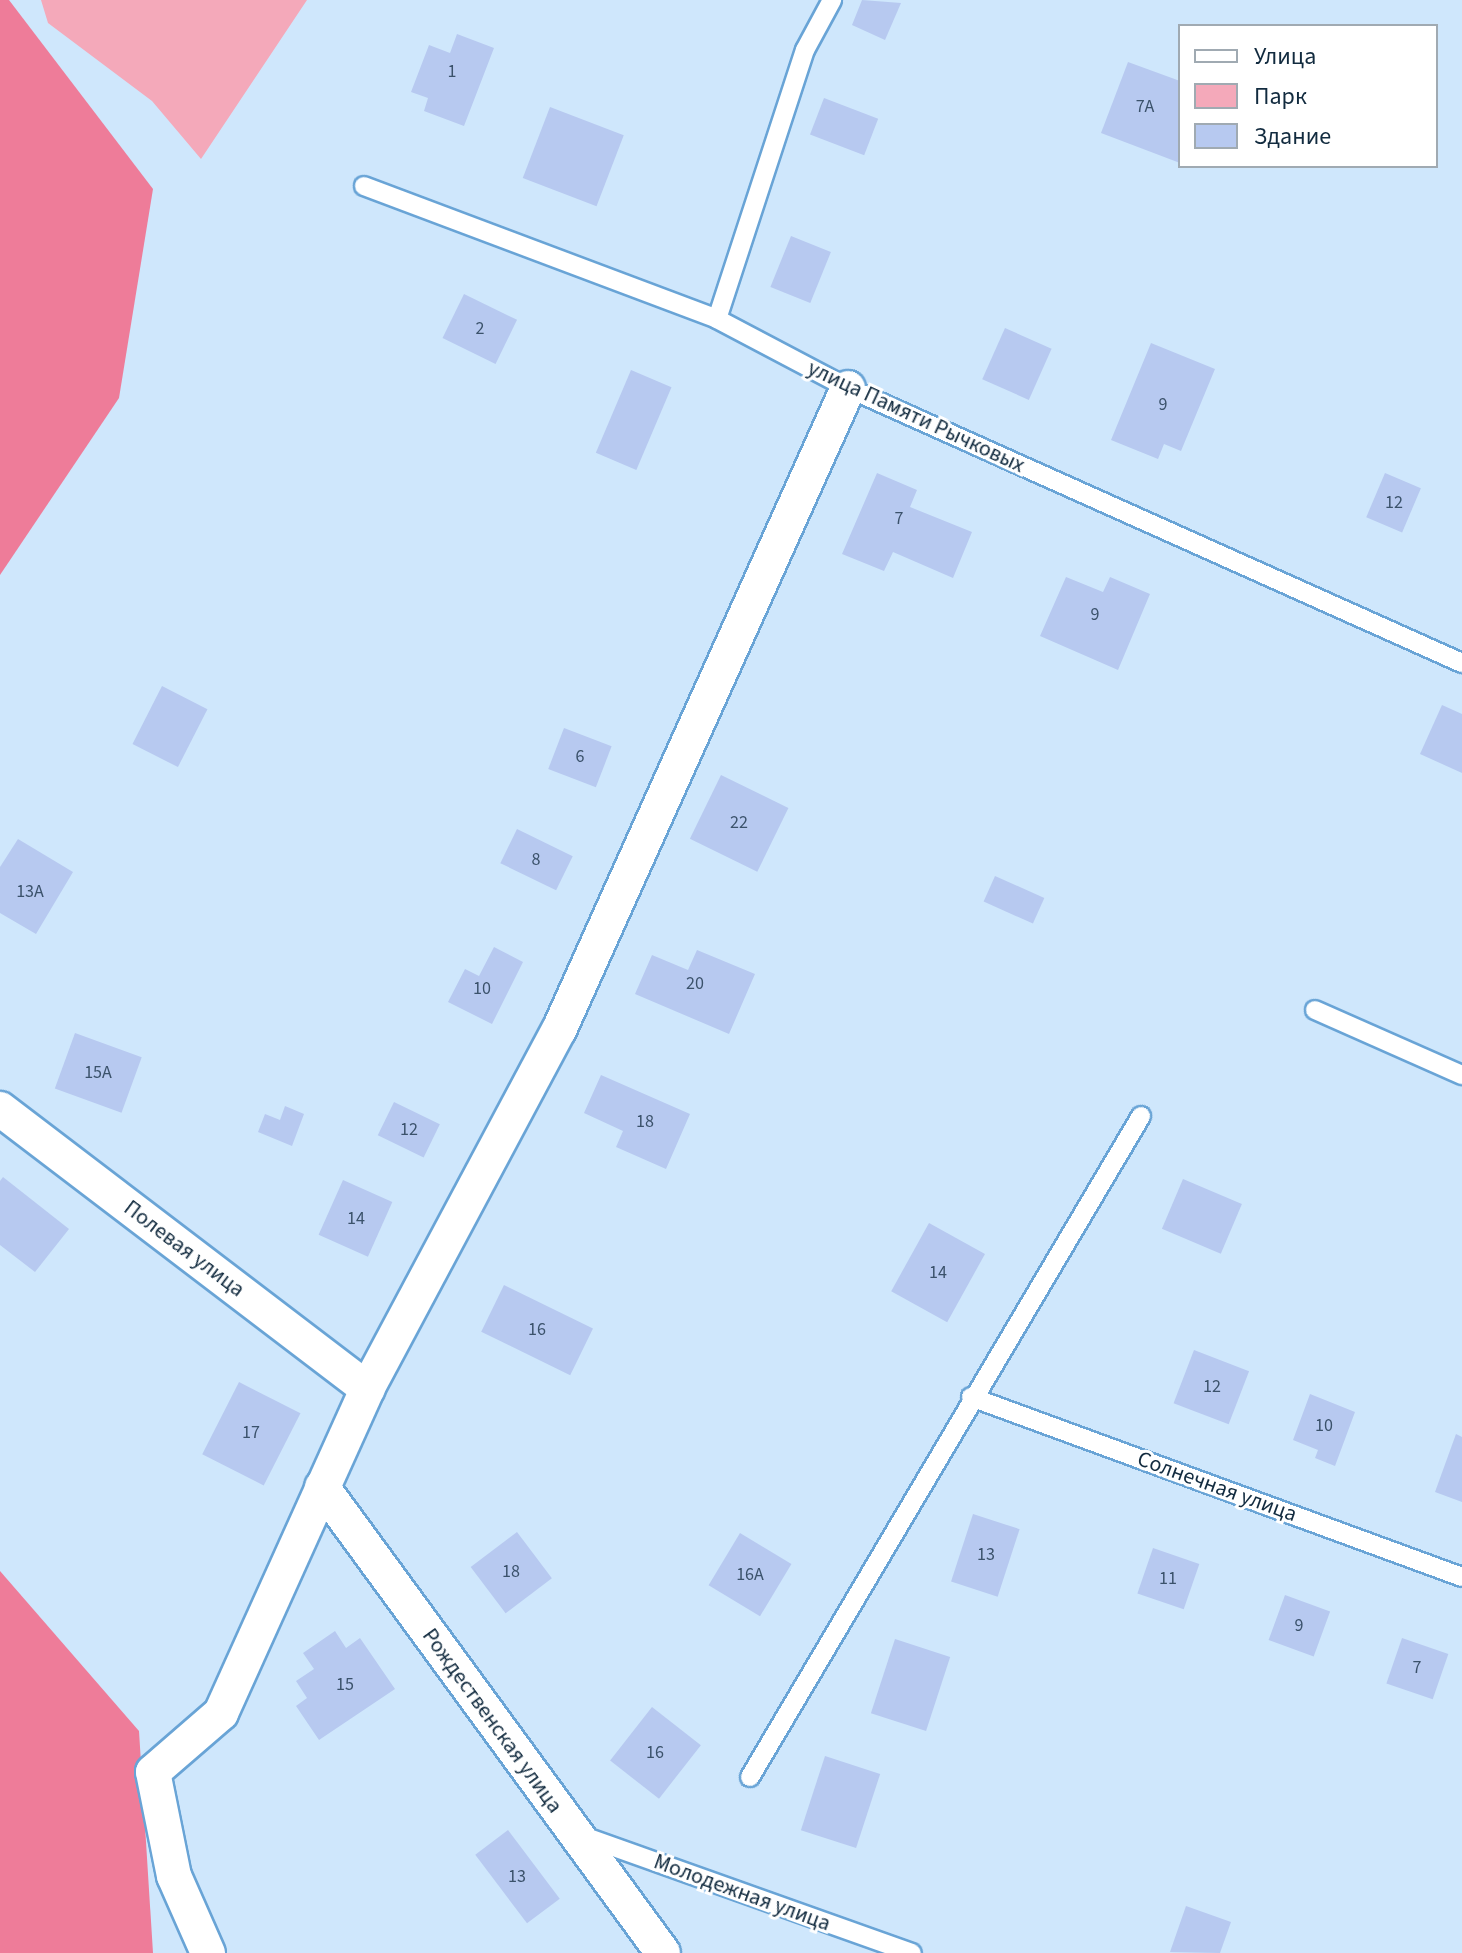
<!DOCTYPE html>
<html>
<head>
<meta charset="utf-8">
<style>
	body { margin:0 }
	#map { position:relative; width:1462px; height:1953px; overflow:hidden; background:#cfe7fc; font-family:"Source Sans 3",sans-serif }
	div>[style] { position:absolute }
	.green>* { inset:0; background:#f4a9ba }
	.forest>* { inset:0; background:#ee7c99 }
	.building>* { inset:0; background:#b7c9f0; transform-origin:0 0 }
	.roads { filter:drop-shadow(2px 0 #69a4d6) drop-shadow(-2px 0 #69a4d6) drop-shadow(0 2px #69a4d6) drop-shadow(0 -2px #69a4d6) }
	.lane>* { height:18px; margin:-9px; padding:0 9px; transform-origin:9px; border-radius:9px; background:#fff }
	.street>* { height:34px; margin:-17px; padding:0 17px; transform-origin:17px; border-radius:17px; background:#fff }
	span { translate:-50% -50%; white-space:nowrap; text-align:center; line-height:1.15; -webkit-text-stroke:6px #fff; paint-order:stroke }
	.number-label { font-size:18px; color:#3b526b }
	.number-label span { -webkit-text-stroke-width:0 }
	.street-label { font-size:22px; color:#122b3f }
	.legend { position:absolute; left:1178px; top:24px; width:260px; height:144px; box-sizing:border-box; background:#fff; border:2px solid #a0aab2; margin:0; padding:10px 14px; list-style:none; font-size:24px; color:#122b3f }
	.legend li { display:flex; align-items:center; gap:16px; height:40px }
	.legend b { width:40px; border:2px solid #a0aab2 }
</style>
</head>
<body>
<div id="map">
	<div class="green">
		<i style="clip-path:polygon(41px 0,307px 0,201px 159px,152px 101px,48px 23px)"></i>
	</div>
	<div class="forest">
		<i style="clip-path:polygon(0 0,9px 0,153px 189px,119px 398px,0 575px)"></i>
		<i style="clip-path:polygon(0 1571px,139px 1731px,153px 1953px,0 1953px)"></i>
	</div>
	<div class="building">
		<i style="clip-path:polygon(862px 0,901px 3px,885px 40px,852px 25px)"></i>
		<i style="clip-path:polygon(457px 34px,494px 48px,464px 126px,424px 111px,428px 98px,411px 92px,429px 45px,450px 53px)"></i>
		<i style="clip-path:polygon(1128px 62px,1180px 81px,1180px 163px,1101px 133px)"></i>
		<i style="left:824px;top:98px;width:58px;height:39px;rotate:21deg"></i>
		<i style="left:550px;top:107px;width:79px;height:76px;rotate:21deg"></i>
		<i style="left:791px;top:236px;width:43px;height:55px;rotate:22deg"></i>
		<i style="left:464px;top:294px;width:59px;height:49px;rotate:26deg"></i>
		<i style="left:1005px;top:328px;width:51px;height:56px;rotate:24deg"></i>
		<i style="clip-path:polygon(1151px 343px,1215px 369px,1181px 451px,1164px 444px,1158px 459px,1111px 440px)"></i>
		<i style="left:631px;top:370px;width:44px;height:90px;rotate:23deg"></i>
		<i style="clip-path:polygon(877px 473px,917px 490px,910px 507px,972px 532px,953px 578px,893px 552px,884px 571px,842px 554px)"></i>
		<i style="left:1385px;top:473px;width:39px;height:48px;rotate:23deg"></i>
		<i style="clip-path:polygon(1066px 577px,1103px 592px,1110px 577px,1150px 594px,1118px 670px,1040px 636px)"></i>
		<i style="left:162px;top:686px;width:51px;height:65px;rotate:27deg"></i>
		<i style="clip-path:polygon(1442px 705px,1462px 714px,1462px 773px,1420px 754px)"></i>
		<i style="left:564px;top:728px;width:51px;height:44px;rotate:21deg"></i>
		<i style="left:721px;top:775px;width:75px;height:71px;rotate:26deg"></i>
		<i style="left:517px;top:829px;width:62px;height:38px;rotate:26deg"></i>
		<i style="clip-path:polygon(18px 839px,73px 872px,36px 934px,0 913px,0 867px)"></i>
		<i style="left:995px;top:876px;width:54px;height:28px;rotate:24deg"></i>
		<i style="clip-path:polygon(494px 947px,523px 962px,492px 1024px,448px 1002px,465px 969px,479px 976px)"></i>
		<i style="clip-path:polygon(697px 950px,755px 974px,729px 1034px,635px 994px,652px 955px,688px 970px)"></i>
		<i style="left:75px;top:1033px;width:71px;height:59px;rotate:20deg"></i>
		<i style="clip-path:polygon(601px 1075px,690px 1114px,666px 1169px,616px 1147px,623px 1131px,584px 1113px)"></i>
		<i style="left:394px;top:1102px;width:51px;height:37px;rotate:26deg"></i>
		<i style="clip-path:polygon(285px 1106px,304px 1114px,292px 1146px,258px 1132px,265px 1114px,280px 1120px)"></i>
		<i style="clip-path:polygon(3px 1177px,69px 1229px,35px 1272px,0 1245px,0 1181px)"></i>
		<i style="left:1183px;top:1179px;width:64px;height:54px;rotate:23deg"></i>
		<i style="left:343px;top:1180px;width:54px;height:60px;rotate:24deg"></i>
		<i style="left:929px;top:1223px;width:64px;height:78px;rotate:29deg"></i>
		<i style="left:504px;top:1285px;width:99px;height:52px;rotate:26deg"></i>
		<i style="left:1194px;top:1350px;width:59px;height:57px;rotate:21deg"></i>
		<i style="left:239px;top:1382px;width:69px;height:81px;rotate:27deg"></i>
		<i style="clip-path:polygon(1310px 1394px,1355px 1412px,1335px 1466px,1315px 1458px,1318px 1450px,1293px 1440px)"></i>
		<i style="clip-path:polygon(1456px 1434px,1462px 1437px,1462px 1502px,1435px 1492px)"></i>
		<i style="left:973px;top:1514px;width:49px;height:71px;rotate:18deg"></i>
		<i style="left:517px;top:1532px;width:58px;height:58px;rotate:53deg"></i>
		<i style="left:740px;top:1533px;width:60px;height:61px;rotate:31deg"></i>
		<i style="left:1153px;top:1548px;width:49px;height:48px;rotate:19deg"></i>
		<i style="left:1285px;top:1595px;width:48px;height:48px;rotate:20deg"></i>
		<i style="clip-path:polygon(335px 1631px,346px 1648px,360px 1638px,395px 1689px,319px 1740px,296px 1706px,307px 1698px,296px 1681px,314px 1669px,303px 1653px)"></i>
		<i style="left:1402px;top:1638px;width:49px;height:48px;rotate:19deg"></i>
		<i style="left:895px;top:1639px;width:58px;height:78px;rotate:18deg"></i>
		<i style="left:652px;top:1707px;width:62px;height:68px;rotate:38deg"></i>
		<i style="left:825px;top:1756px;width:58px;height:78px;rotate:18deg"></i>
		<i style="left:508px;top:1830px;width:86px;height:41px;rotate:53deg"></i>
		<i style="clip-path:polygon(1186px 1906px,1231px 1922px,1220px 1953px,1170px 1952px)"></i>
	</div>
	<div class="roads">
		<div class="lane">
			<i style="left:364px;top:186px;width:377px;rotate:20.6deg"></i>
			<i style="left:717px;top:319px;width:148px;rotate:27.8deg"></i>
			<i style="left:848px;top:388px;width:673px;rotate:24.13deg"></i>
			<i style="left:717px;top:319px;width:283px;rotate:-71.9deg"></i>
			<i style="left:805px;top:50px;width:57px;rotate:-61.6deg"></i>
			<i style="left:1315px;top:1010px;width:161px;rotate:23.9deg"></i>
			<i style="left:971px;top:1397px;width:523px;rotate:20.13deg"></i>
			<i style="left:750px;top:1777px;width:768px;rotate:-59.39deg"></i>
			<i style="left:583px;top:1836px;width:349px;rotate:19.6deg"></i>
		</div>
		<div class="street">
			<i style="left:0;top:1109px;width:462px;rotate:37.3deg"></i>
			<i style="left:322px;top:1487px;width:577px;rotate:53.8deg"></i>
			<i style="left:208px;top:1953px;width:84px;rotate:-113.8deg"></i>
			<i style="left:174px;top:1876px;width:106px;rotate:-101.4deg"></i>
			<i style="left:153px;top:1772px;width:90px;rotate:-40.9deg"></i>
			<i style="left:221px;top:1713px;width:355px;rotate:-65.7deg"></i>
			<i style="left:367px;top:1389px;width:407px;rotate:-61.9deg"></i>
			<i style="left:559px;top:1030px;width:704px;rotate:-65.76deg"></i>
		</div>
	</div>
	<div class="number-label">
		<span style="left:452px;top:72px">1</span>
		<span style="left:1145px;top:107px">7А</span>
		<span style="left:480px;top:329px">2</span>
		<span style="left:1163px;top:405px">9</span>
		<span style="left:1394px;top:503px">12</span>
		<span style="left:899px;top:519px">7</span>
		<span style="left:1095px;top:615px">9</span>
		<span style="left:580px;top:757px">6</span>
		<span style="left:739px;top:823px">22</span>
		<span style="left:536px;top:860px">8</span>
		<span style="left:30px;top:892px">13А</span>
		<span style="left:695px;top:984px">20</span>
		<span style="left:482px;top:989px">10</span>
		<span style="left:98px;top:1073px">15А</span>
		<span style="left:645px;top:1122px">18</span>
		<span style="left:409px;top:1130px">12</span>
		<span style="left:356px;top:1219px">14</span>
		<span style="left:938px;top:1273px">14</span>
		<span style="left:537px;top:1330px">16</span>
		<span style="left:1212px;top:1387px">12</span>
		<span style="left:1324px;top:1426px">10</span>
		<span style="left:251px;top:1433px">17</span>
		<span style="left:986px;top:1555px">13</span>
		<span style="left:511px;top:1572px">18</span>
		<span style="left:750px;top:1575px">16А</span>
		<span style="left:1168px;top:1579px">11</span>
		<span style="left:1299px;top:1626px">9</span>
		<span style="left:1417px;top:1668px">7</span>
		<span style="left:345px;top:1685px">15</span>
		<span style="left:655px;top:1753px">16</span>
		<span style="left:517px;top:1877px">13</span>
	</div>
	<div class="street-label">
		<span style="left:916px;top:417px;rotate:25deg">улица Памяти Рычковых</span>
		<span style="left:184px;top:1249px;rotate:37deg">Полевая улица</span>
		<span style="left:1217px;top:1487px;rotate:20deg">Солнечная улица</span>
		<span style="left:492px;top:1721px;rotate:54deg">Рождественская улица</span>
		<span style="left:742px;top:1893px;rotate:20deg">Молодежная улица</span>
	</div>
	<ul class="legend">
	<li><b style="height:10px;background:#fff"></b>Улица</li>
	<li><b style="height:22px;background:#f4a9ba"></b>Парк</li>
	<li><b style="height:22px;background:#b7c9f0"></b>Здание</li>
	</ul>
</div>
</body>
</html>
